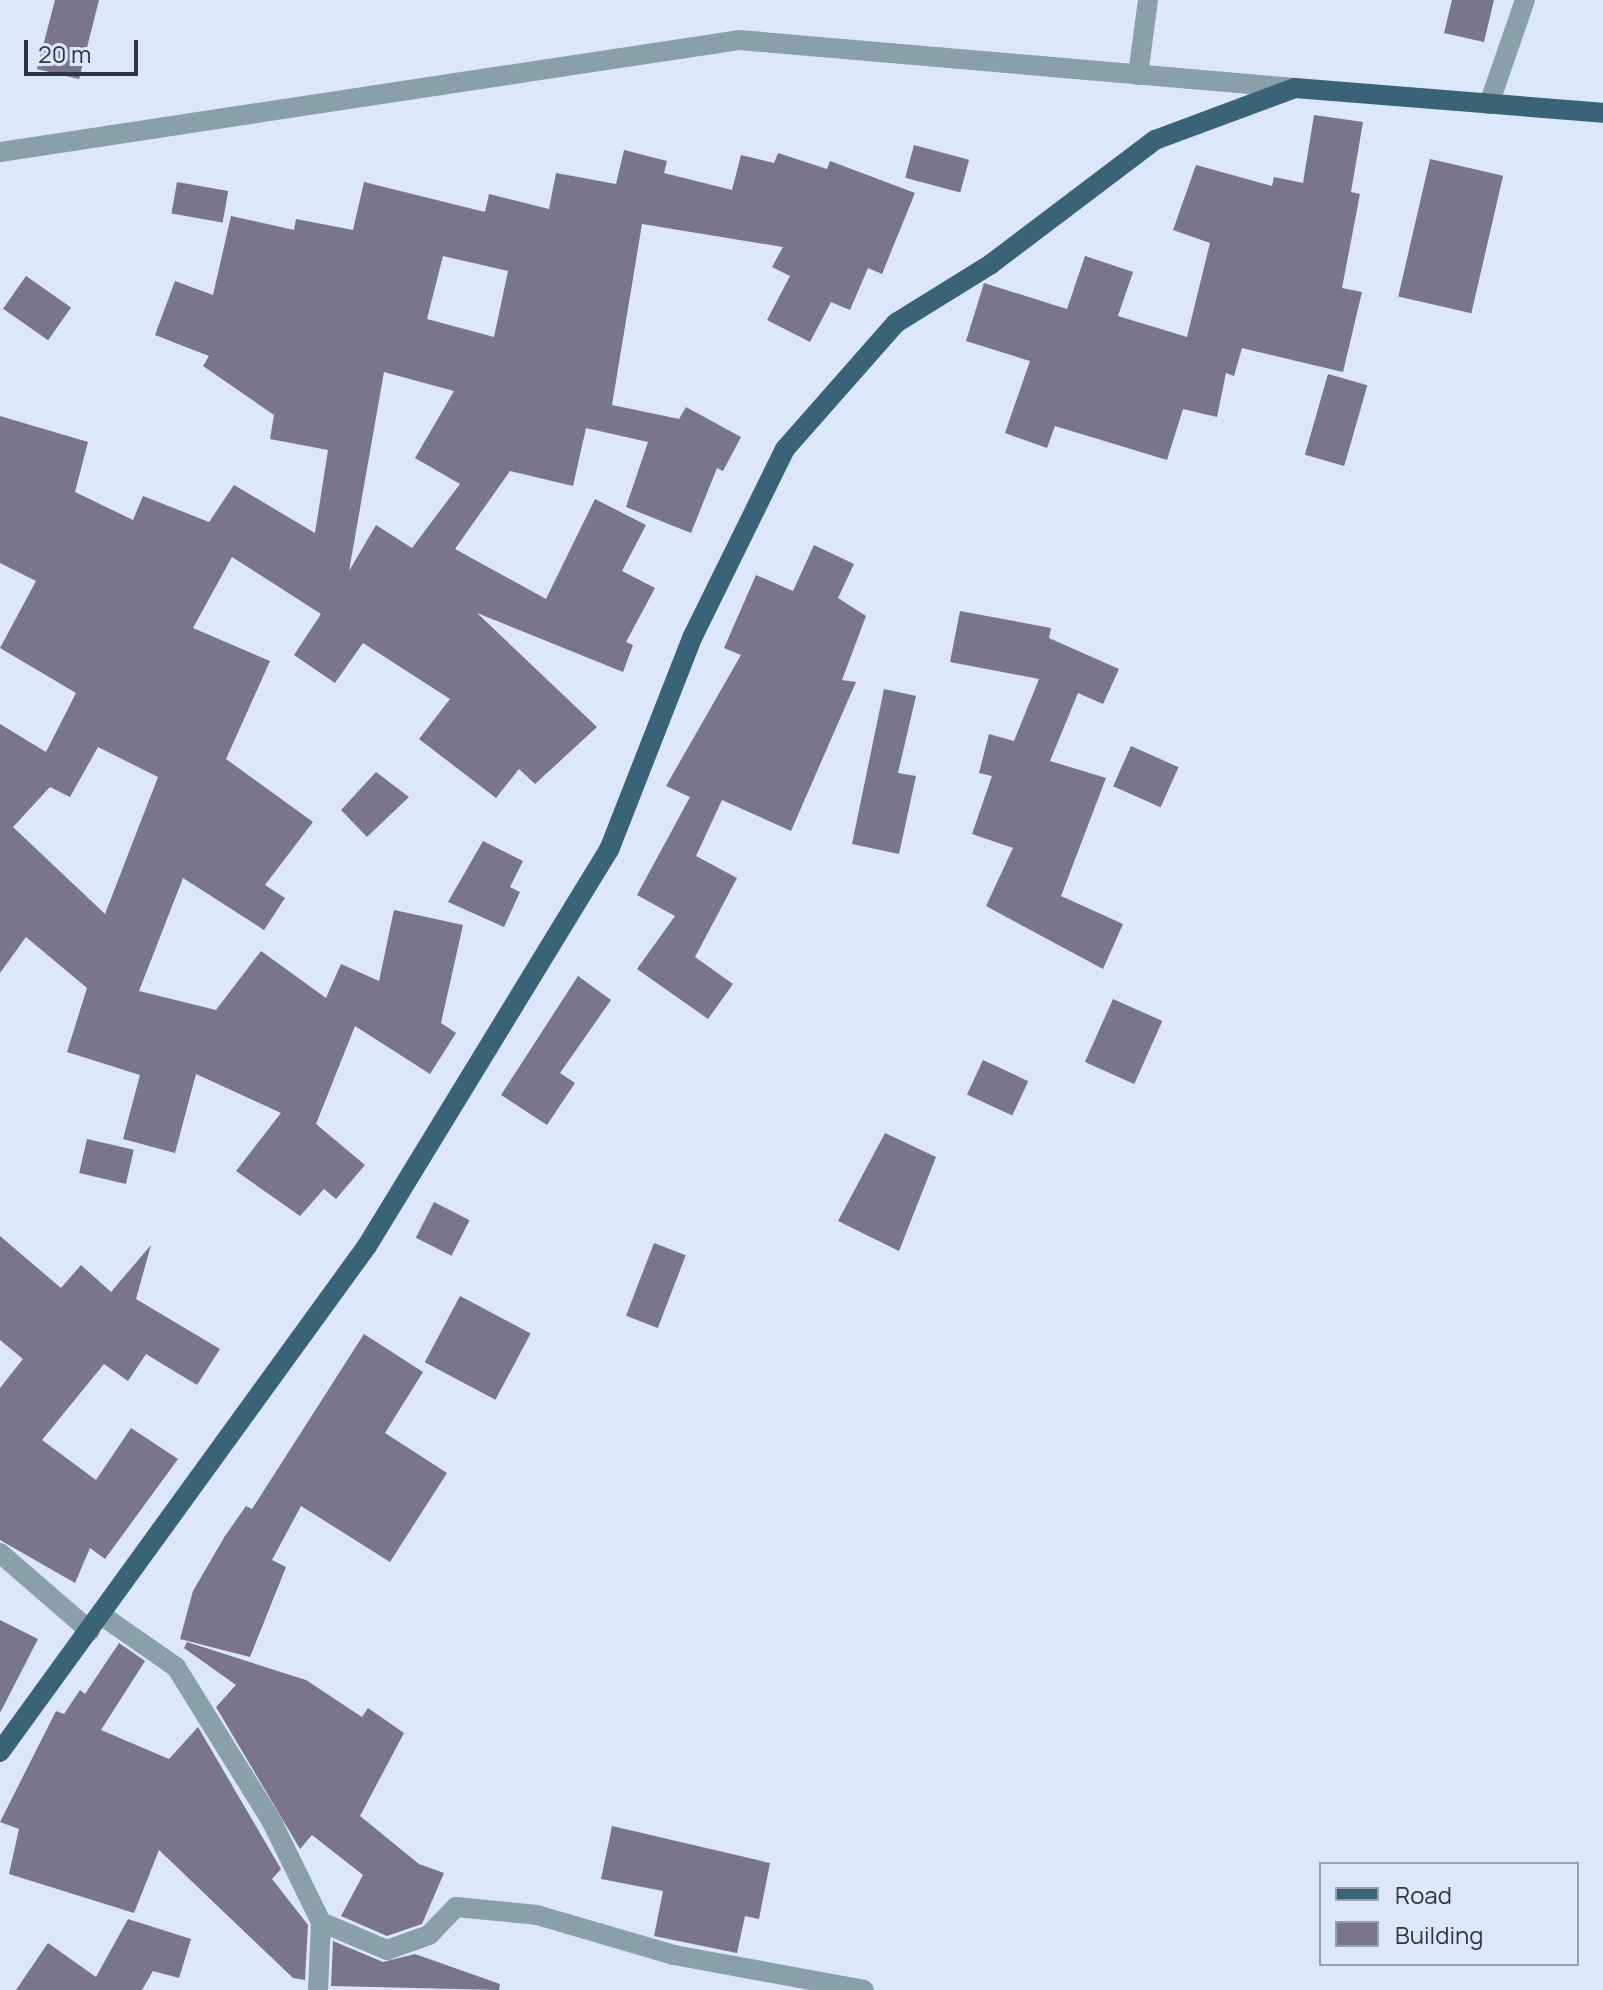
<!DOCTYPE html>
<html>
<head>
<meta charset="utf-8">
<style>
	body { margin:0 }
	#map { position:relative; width:1603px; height:1990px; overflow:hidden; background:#dce7fa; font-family:Manrope,sans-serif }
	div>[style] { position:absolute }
	.building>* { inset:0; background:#7a748c; transform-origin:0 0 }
	.minor>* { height:20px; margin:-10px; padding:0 10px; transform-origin:10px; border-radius:10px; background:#899faa }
	.major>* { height:20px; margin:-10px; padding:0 10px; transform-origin:10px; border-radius:10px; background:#3b6377 }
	span { translate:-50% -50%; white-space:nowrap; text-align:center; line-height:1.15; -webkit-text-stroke:8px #dce7fa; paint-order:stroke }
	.legend { position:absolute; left:1319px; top:1862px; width:260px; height:104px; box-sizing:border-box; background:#dce7fa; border:2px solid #97a0af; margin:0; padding:10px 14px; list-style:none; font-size:24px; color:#30353f }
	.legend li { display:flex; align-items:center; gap:16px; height:40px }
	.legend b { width:40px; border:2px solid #97a0af }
	.scale { position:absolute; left:24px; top:40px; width:114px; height:36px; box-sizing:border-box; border:4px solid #30353f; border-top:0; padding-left:10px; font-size:24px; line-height:28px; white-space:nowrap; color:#30353f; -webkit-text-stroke:6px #dce7fa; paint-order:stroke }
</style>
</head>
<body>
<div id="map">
	<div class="building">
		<i style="clip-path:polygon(55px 0,99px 0,79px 79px,37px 69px)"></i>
		<i style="clip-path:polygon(1452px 0,1494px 0,1484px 42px,1444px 33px)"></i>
		<i style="clip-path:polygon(1314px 115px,1363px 122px,1351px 192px,1360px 194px,1342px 288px,1362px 292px,1343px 372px,1242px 348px,1234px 376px,1226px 373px,1217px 417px,1183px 409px,1167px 460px,1055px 426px,1047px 448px,1005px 433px,1030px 361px,966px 341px,984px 283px,1067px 309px,1085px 256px,1133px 272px,1118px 316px,1187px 337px,1210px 243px,1173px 230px,1196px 165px,1272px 186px,1274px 177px,1303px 183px)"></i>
		<i style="left:914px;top:145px;width:57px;height:34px;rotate:15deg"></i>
		<i style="clip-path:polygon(evenodd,624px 150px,667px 161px,664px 173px,732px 190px,741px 155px,774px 163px,778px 153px,827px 169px,830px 161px,915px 193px,882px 274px,868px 268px,850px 310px,831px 302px,810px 342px,767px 320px,790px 276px,772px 267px,783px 247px,642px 224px,612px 405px,679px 419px,686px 407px,741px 437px,723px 471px,717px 468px,691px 533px,626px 507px,648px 442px,586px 428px,573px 486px,510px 471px,455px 549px,546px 599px,595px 499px,646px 525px,622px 571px,655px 588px,626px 642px,633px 645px,623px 672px,477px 613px,597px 727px,535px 784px,519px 769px,496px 798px,419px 739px,450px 699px,363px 643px,335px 683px,294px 655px,321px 614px,232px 557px,193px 628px,270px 661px,226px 759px,313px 822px,265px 885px,285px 898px,264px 930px,183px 878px,139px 991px,216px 1010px,261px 951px,326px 998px,341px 964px,379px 981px,394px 910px,463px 925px,441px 1023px,456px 1033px,430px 1074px,355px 1026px,316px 1124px,365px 1165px,336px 1199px,324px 1189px,300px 1216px,236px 1171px,281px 1113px,196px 1074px,175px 1153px,123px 1139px,140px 1075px,67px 1052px,87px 988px,26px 937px,0 973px,0 724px,46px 752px,76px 693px,0 648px,36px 581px,0 563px,0 416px,88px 442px,75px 492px,133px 520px,143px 496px,209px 522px,234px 485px,315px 533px,328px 450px,270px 439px,274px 415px,203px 366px,209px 356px,155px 335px,175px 281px,213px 295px,231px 216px,294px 230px,296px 219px,353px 230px,364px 182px,485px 212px,489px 194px,549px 209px,556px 173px,616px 184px,624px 150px,443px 256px,508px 271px,494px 337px,427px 319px,443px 256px,624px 150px,384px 372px,454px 391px,415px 458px,460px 484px,412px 548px,376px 525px,349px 571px,384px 372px,624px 150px,98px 747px,158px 777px,105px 914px,13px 827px,50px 787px,70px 797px,98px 747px)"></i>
		<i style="left:1430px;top:159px;width:75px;height:141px;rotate:13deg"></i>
		<i style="left:177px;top:182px;width:52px;height:32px;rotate:10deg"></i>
		<i style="left:26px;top:276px;width:55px;height:40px;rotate:35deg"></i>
		<i style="left:1328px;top:374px;width:41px;height:84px;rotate:16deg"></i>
		<i style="clip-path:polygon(814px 545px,854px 564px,838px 598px,866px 616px,842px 680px,856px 682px,791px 831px,722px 800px,696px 856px,737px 878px,695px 957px,733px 984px,708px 1019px,637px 969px,675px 916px,637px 895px,690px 797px,666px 786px,741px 655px,724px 648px,756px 575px,793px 591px)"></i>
		<i style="clip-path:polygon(960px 611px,1051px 628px,1049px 638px,1119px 669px,1103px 704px,1078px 693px,1050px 761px,1106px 778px,1061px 896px,1123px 924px,1103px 969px,986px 906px,1013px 848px,972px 834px,992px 776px,979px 773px,989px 734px,1014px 741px,1039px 679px,950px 662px)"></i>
		<i style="clip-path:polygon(884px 689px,916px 696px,898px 773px,916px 776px,899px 854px,852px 844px)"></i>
		<i style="left:1131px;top:746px;width:52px;height:44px;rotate:24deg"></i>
		<i style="clip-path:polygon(376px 772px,409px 797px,367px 837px,341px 810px)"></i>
		<i style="clip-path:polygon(483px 841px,523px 861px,510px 887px,520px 892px,504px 927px,448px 902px)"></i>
		<i style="clip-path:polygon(578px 976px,611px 1000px,560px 1073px,575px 1083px,547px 1125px,501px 1095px)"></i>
		<i style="left:1113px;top:999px;width:54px;height:69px;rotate:24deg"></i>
		<i style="left:983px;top:1060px;width:50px;height:38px;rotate:25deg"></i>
		<i style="clip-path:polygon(885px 1133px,936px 1157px,899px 1251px,838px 1221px)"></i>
		<i style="left:87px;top:1139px;width:48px;height:35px;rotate:13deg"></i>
		<i style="left:434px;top:1202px;width:40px;height:40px;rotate:27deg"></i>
		<i style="clip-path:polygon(0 1236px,61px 1288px,81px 1265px,111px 1292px,151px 1245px,136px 1299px,220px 1349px,197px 1385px,146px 1354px,128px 1381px,104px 1364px,42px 1440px,96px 1480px,131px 1428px,178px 1459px,105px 1559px,90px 1548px,75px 1583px,0 1540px,0 1388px,23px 1359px,0 1340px)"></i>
		<i style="left:654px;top:1243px;width:34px;height:78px;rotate:21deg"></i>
		<i style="left:460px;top:1296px;width:80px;height:75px;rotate:28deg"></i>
		<i style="clip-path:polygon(364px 1334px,423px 1372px,385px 1433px,447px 1473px,390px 1562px,301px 1506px,272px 1560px,286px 1567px,250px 1657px,180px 1639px,193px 1591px,225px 1536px,246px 1506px,252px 1509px)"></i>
		<i style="clip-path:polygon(0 1620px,38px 1639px,0 1713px)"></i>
		<i style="clip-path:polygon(187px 1642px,306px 1680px,362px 1717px,368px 1708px,404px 1733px,360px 1816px,419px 1864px,444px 1873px,422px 1924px,387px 1936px,341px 1916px,363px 1875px,312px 1835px,300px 1849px,216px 1707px,236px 1685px,184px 1648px)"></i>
		<i style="clip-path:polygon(119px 1643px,145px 1661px,101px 1730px,169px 1759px,198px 1727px,281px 1869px,272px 1879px,308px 1925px,305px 1980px,293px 1978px,159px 1850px,134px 1913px,9px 1874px,19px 1829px,0 1822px,56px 1711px,64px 1714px,80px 1690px,85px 1694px)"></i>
		<i style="clip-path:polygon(612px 1826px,770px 1863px,759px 1919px,745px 1916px,737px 1953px,654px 1936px,663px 1891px,601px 1879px)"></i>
		<i style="clip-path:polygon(128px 1919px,191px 1939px,179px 1978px,153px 1971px,142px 1990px,16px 1990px,48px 1943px,96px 1977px)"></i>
		<i style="clip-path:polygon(333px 1941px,383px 1962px,415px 1954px,500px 1984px,499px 1990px,331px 1986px)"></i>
	</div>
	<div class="minor">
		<i style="left:1138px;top:75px;width:76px;rotate:-82.4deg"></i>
		<i style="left:1489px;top:104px;width:110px;rotate:-70.9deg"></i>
		<i style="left:0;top:152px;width:747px;rotate:-8.62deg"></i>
		<i style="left:739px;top:40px;width:558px;rotate:4.93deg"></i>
		<i style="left:0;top:1553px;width:119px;rotate:40.9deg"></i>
		<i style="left:104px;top:1617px;width:88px;rotate:34.8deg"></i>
		<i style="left:176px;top:1667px;width:182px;rotate:58.2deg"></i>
		<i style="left:272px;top:1822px;width:111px;rotate:63.9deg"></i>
		<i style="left:321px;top:1922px;width:68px;rotate:92.5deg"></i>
		<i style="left:321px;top:1922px;width:72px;rotate:23deg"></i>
		<i style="left:387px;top:1950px;width:45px;rotate:-19.7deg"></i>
		<i style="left:429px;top:1935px;width:39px;rotate:-46deg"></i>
		<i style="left:456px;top:1907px;width:81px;rotate:5.6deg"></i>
		<i style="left:537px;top:1915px;width:143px;rotate:16.3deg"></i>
		<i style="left:674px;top:1955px;width:193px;rotate:10.4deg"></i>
	</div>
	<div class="major">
		<i style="left:0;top:1752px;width:625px;rotate:-54.05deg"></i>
		<i style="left:367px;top:1246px;width:464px;rotate:-58.6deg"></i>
		<i style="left:609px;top:850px;width:230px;rotate:-68.6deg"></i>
		<i style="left:693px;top:636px;width:208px;rotate:-63.8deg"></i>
		<i style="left:785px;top:449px;width:168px;rotate:-48.6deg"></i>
		<i style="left:896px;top:323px;width:112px;rotate:-31.8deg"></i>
		<i style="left:991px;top:264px;width:206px;rotate:-37.1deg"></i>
		<i style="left:1155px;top:140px;width:149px;rotate:-20.4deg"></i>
		<i style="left:1295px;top:88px;width:309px;rotate:4.6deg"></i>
	</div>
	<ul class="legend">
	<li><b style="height:10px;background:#3b6377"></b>Road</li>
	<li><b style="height:22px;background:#7a748c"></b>Building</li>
	</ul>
	<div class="scale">20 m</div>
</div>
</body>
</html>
